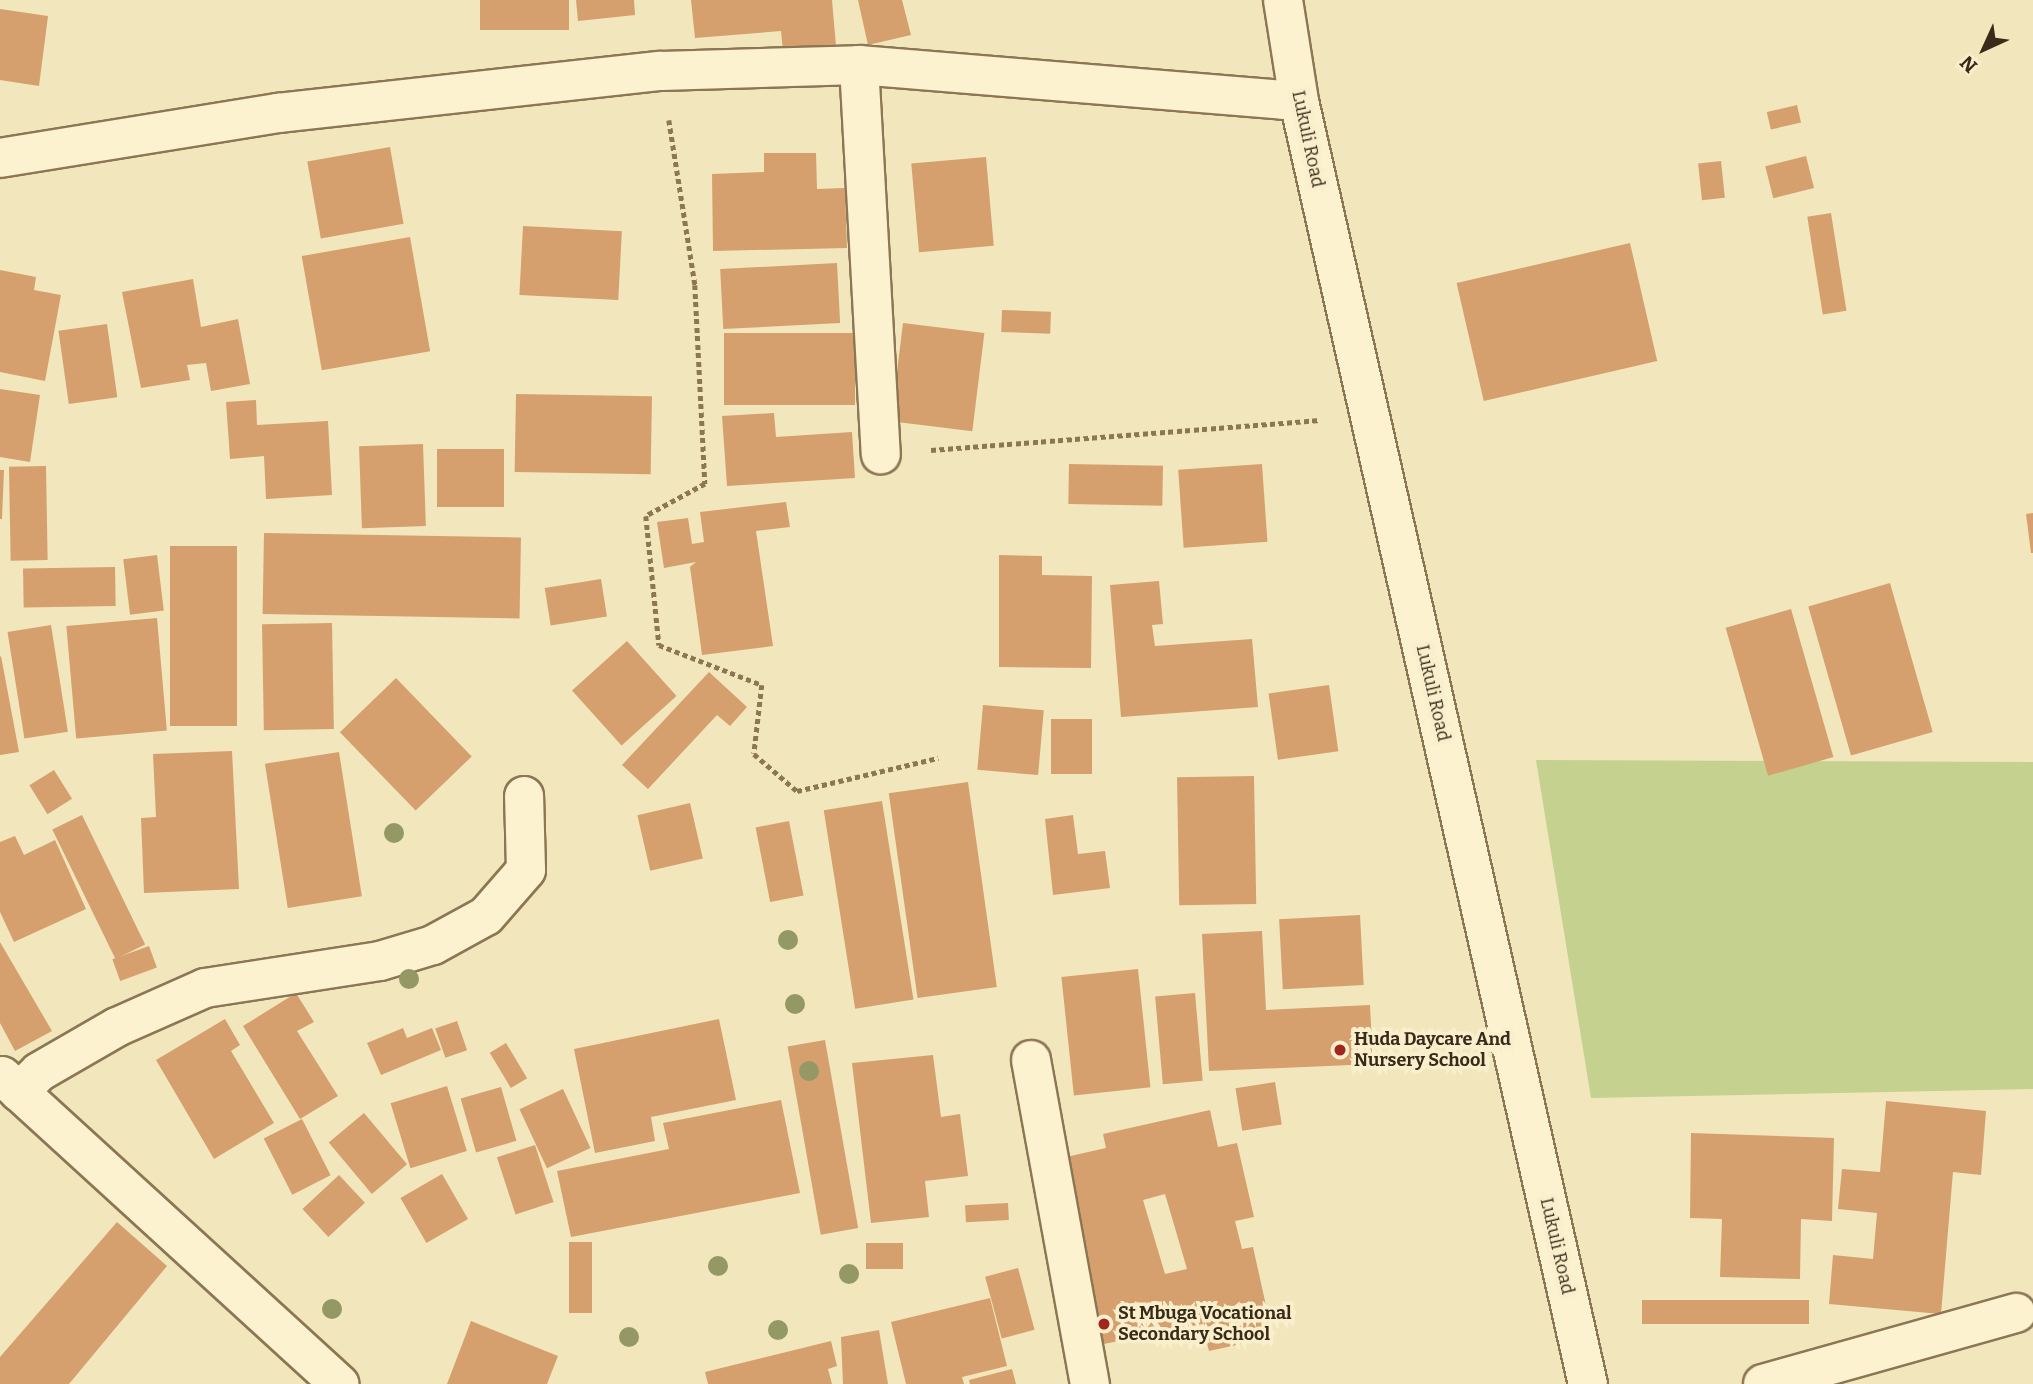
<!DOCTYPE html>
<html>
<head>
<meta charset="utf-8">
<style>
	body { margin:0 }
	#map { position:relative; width:2033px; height:1384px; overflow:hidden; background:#f2e6bc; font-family:Bitter,serif }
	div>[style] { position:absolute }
	.green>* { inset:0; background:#c5d18f }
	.building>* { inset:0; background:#d5a06e; transform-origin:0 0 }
	.path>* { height:4.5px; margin-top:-2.25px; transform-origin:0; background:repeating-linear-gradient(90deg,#8c7654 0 5px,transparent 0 8.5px) }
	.roads { filter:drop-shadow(2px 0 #8c7654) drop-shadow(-2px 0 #8c7654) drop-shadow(0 2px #8c7654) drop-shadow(0 -2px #8c7654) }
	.minor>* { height:38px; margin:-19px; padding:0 19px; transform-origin:19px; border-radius:19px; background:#fcf2d0 }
	.tertiary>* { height:38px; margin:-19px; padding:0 19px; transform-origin:19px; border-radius:19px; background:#fcf2d0 }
	.trees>* { width:20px; height:20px; margin:-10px; border-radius:50%; background:#939865 }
	.dots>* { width:19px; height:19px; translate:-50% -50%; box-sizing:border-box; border:4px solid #f9efcc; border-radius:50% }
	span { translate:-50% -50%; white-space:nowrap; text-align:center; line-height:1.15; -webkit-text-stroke:7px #f9efcc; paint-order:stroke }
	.street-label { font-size:18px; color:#392b1a }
	.poi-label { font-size:18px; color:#392b1a; font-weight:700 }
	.left { translate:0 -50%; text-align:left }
	.north { position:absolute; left:1949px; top:14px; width:70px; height:70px; -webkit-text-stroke:5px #f9efcc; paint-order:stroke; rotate:225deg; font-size:19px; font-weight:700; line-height:28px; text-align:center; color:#392b1a }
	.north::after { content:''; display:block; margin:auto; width:24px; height:32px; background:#392b1a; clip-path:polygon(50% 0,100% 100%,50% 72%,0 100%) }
</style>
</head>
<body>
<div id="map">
	<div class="green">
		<i style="clip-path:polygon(1536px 760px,2033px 762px,2033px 1089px,1591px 1098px)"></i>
	</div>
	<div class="building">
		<i style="left:480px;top:0;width:89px;height:30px"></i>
		<i style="clip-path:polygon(576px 0,634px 0,635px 15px,578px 21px)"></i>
		<i style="clip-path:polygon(691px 0,832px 0,836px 46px,783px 51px,781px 31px,695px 38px)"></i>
		<i style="clip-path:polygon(858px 0,902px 0,911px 35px,868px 45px)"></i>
		<i style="clip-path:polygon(0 9px,48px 16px,39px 86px,0 80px)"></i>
		<i style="left:1797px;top:105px;width:18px;height:31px;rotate:77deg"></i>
		<i style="left:390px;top:147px;width:78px;height:84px;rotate:80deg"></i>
		<i style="clip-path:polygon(764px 153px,816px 153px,817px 189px,845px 188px,847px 248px,713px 251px,712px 174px,764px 172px)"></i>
		<i style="left:1806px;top:156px;width:33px;height:42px;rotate:76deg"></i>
		<i style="left:986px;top:157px;width:89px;height:75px;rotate:85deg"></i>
		<i style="left:1721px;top:161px;width:37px;height:23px;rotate:84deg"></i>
		<i style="left:1831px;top:213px;width:99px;height:24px;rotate:81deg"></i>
		<i style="left:523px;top:226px;width:99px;height:69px;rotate:3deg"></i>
		<i style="left:410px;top:237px;width:116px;height:110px;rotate:80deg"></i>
		<i style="left:1630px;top:243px;width:121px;height:178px;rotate:77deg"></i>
		<i style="left:837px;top:263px;width:60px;height:117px;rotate:87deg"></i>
		<i style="clip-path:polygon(0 270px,36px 277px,34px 290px,61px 295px,45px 381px,0 372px)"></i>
		<i style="clip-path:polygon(193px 279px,201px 327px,238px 319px,250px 384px,211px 391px,206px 363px,187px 365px,190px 380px,141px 388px,122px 292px)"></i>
		<i style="left:1002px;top:310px;width:49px;height:22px;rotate:2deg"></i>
		<i style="left:903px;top:323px;width:82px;height:99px;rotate:7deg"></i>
		<i style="left:107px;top:324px;width:74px;height:49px;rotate:82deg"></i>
		<i style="left:724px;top:333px;width:131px;height:72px"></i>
		<i style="clip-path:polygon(0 389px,40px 395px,30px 462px,0 457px)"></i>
		<i style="left:516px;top:394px;width:136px;height:78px;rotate:1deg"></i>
		<i style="clip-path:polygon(256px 400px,257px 425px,328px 421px,332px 495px,266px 499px,264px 456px,230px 459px,226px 402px)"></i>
		<i style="clip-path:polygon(774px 413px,776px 437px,852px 432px,855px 478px,727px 486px,722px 416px)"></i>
		<i style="left:423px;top:444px;width:82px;height:64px;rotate:88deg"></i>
		<i style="left:437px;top:449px;width:67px;height:58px"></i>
		<i style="left:1069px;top:464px;width:94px;height:40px;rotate:1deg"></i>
		<i style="left:1262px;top:464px;width:78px;height:84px;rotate:86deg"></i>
		<i style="left:46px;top:466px;width:94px;height:37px;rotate:89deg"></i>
		<i style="clip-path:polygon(0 470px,4px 470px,2px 519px,0 519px)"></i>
		<i style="clip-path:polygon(786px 502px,790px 527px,756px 531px,773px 646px,702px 655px,690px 567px,696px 562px,664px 568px,657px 522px,688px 518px,692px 544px,704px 542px,700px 512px)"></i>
		<i style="clip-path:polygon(2033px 513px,2033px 553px,2031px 553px,2026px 514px)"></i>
		<i style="left:264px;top:533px;width:257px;height:81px;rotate:1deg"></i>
		<i style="left:170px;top:546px;width:67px;height:180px"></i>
		<i style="left:157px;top:555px;width:56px;height:34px;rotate:83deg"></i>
		<i style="clip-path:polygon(999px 555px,1042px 556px,1042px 575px,1092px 576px,1091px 668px,999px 667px)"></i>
		<i style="left:115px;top:567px;width:39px;height:92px;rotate:89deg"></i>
		<i style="left:601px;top:579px;width:38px;height:57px;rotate:81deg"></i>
		<i style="clip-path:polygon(1159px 581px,1163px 624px,1152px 625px,1155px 646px,1252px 639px,1258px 707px,1121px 717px,1110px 585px)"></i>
		<i style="left:1890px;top:583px;width:155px;height:85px;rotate:74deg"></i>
		<i style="left:1791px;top:609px;width:154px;height:68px;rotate:74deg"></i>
		<i style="left:157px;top:618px;width:113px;height:91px;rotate:85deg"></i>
		<i style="left:332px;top:623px;width:106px;height:70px;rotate:89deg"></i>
		<i style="left:51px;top:625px;width:108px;height:44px;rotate:81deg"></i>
		<i style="left:627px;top:641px;width:74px;height:74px;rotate:48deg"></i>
		<i style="clip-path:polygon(1px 656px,19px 752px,0 755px,0 657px)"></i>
		<i style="clip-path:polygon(709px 672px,747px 707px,730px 726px,717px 715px,648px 789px,622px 765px)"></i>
		<i style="left:396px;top:678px;width:109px;height:78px;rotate:46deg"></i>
		<i style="left:1329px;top:685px;width:67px;height:61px;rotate:82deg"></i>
		<i style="left:983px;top:705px;width:61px;height:65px;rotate:5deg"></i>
		<i style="left:1051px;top:719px;width:41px;height:55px"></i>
		<i style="clip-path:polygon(232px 751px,239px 889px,144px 893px,141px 818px,156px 817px,153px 754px)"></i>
		<i style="left:339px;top:752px;width:146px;height:75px;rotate:81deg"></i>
		<i style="left:54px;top:770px;width:34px;height:29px;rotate:58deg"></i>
		<i style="left:1254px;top:776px;width:128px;height:77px;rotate:89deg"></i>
		<i style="left:968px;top:782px;width:207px;height:80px;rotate:82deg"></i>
		<i style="left:882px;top:801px;width:201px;height:59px;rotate:81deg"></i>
		<i style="left:690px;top:803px;width:57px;height:54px;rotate:77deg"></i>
		<i style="left:82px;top:815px;width:144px;height:33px;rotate:64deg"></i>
		<i style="clip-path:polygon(1073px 815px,1078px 854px,1105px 851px,1110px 888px,1053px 895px,1045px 819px)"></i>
		<i style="left:789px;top:821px;width:76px;height:34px;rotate:79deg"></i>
		<i style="clip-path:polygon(15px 836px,24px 855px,55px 840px,86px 909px,14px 942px,0 912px,0 842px)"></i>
		<i style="left:1360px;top:915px;width:70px;height:81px;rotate:87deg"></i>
		<i style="clip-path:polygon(1262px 931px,1266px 1010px,1370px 1005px,1373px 1064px,1209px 1071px,1202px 934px)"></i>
		<i style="clip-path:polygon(0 942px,52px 1031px,15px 1051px,0 1023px)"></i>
		<i style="left:149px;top:946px;width:23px;height:39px;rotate:70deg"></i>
		<i style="left:1138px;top:969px;width:119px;height:77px;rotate:84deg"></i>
		<i style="clip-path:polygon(296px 993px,314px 1022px,297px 1031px,338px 1096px,300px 1119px,243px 1026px)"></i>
		<i style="left:1195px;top:993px;width:88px;height:40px;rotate:85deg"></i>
		<i style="clip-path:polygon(225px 1019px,240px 1045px,231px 1051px,274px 1123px,214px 1159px,156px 1060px)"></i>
		<i style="clip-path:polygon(719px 1019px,736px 1100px,651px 1117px,655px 1141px,595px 1153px,574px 1049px)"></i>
		<i style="left:457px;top:1021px;width:31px;height:23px;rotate:71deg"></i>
		<i style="clip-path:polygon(403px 1028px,407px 1038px,432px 1028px,441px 1050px,381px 1075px,367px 1043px)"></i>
		<i style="left:825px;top:1040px;width:191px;height:38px;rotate:80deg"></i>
		<i style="left:506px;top:1043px;width:41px;height:19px;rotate:59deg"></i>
		<i style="clip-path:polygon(933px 1055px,941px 1117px,960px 1114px,968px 1176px,925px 1181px,929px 1217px,871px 1223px,852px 1063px)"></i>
		<i style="left:1275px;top:1082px;width:43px;height:40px;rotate:81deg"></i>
		<i style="left:447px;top:1086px;width:68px;height:59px;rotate:73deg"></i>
		<i style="left:501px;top:1087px;width:56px;height:42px;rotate:74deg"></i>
		<i style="left:563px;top:1089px;width:65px;height:48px;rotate:65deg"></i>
		<i style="clip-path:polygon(781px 1100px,800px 1193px,571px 1237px,557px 1171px,669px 1149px,663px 1123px)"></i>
		<i style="clip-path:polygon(1886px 1101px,1986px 1111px,1981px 1175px,1953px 1172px,1941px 1314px,1829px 1304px,1833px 1255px,1873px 1259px,1877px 1213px,1838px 1209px,1842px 1169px,1880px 1172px)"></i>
		<i style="clip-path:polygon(evenodd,1210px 1110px,1218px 1147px,1237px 1143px,1254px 1217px,1235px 1221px,1242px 1249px,1253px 1247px,1273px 1337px,1209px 1351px,1202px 1324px,1099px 1345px,1057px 1159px,1106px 1148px,1103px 1134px,1210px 1110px,1165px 1194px,1187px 1269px,1165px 1274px,1143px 1200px,1165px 1194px)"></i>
		<i style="left:364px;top:1113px;width:67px;height:46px;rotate:50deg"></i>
		<i style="left:302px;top:1119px;width:63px;height:43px;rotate:63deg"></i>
		<i style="clip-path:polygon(1691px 1133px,1834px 1138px,1832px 1221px,1801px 1219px,1800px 1279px,1720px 1277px,1722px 1219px,1690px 1218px)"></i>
		<i style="left:535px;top:1145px;width:60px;height:40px;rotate:72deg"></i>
		<i style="left:442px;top:1174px;width:52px;height:48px;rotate:60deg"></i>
		<i style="left:339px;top:1175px;width:38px;height:50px;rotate:47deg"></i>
		<i style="left:1008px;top:1203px;width:17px;height:43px;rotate:87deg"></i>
		<i style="clip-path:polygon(117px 1222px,167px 1266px,69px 1384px,0 1384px,0 1357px)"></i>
		<i style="left:569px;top:1242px;width:23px;height:71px"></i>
		<i style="left:866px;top:1243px;width:37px;height:26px"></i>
		<i style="left:1018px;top:1268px;width:64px;height:34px;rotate:75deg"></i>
		<i style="clip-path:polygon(990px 1298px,1007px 1366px,962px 1377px,964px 1384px,906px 1384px,891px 1322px)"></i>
		<i style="left:1809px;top:1300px;width:24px;height:167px;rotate:90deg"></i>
		<i style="clip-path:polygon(471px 1321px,558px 1356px,547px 1384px,447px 1384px)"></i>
		<i style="clip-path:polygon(879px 1330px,888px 1384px,843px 1384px,841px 1337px)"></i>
		<i style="clip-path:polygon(831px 1341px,837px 1366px,828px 1369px,832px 1384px,708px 1384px,705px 1372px)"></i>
		<i style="clip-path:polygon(1012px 1369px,1016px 1384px,970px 1384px,969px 1380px)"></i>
	</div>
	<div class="path">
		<i style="left:669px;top:120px;width:167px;rotate:81deg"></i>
		<i style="left:695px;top:285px;width:199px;rotate:87.1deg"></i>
		<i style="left:705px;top:484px;width:67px;rotate:151.5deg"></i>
		<i style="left:646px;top:516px;width:130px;rotate:84.2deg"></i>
		<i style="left:659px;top:645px;width:110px;rotate:21.2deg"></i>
		<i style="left:762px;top:685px;width:69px;rotate:96.6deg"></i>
		<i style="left:754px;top:754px;width:57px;rotate:40.7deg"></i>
		<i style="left:797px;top:791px;width:145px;rotate:-13.2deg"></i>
		<i style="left:931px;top:450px;width:390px;rotate:-4.4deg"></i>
	</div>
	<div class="roads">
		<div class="minor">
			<i style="left:859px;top:65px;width:390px;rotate:86.8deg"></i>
			<i style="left:0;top:158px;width:282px;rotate:-9.2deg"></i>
			<i style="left:278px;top:113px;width:385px;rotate:-6.3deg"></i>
			<i style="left:661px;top:71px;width:198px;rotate:-1.7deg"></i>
			<i style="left:859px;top:65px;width:441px;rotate:4.7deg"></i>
			<i style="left:1031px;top:1060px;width:329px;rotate:79.7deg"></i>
			<i style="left:2px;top:1076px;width:457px;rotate:42.4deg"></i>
			<i style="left:19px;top:1092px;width:28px;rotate:-45deg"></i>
			<i style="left:39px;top:1072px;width:90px;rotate:-30deg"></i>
			<i style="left:117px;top:1027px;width:96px;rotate:-23.9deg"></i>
			<i style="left:205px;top:988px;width:177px;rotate:-8.8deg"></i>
			<i style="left:380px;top:961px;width:55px;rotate:-16.8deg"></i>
			<i style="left:433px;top:945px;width:60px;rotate:-28.7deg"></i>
			<i style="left:486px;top:916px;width:61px;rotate:-49deg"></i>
			<i style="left:526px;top:870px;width:74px;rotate:-91.5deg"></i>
			<i style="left:1763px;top:1384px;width:263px;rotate:-15.7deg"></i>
		</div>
		<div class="tertiary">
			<i style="left:1283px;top:0;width:102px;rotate:81deg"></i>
			<i style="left:1299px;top:101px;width:1315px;rotate:77.31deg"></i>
		</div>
	</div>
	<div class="trees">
		<i style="left:394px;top:833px"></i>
		<i style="left:788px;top:940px"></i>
		<i style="left:409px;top:979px"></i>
		<i style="left:795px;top:1004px"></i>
		<i style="left:809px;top:1071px"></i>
		<i style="left:718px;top:1266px"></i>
		<i style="left:849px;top:1274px"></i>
		<i style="left:332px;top:1309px"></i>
		<i style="left:778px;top:1330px"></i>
		<i style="left:629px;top:1337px"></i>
	</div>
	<div class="dots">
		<i style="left:1340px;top:1050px;background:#a1261d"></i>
		<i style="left:1104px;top:1324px;background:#a1261d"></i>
	</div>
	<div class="street-label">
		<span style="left:1308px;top:139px;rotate:78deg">Lukuli Road</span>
		<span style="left:1433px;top:693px;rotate:77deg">Lukuli Road</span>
		<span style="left:1557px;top:1246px;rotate:77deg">Lukuli Road</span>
	</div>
	<div class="poi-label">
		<span class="left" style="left:1354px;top:1050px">Huda Daycare And<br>Nursery School</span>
		<span class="left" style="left:1118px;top:1324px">St Mbuga Vocational<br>Secondary School</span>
	</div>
	<div class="north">N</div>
</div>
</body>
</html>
